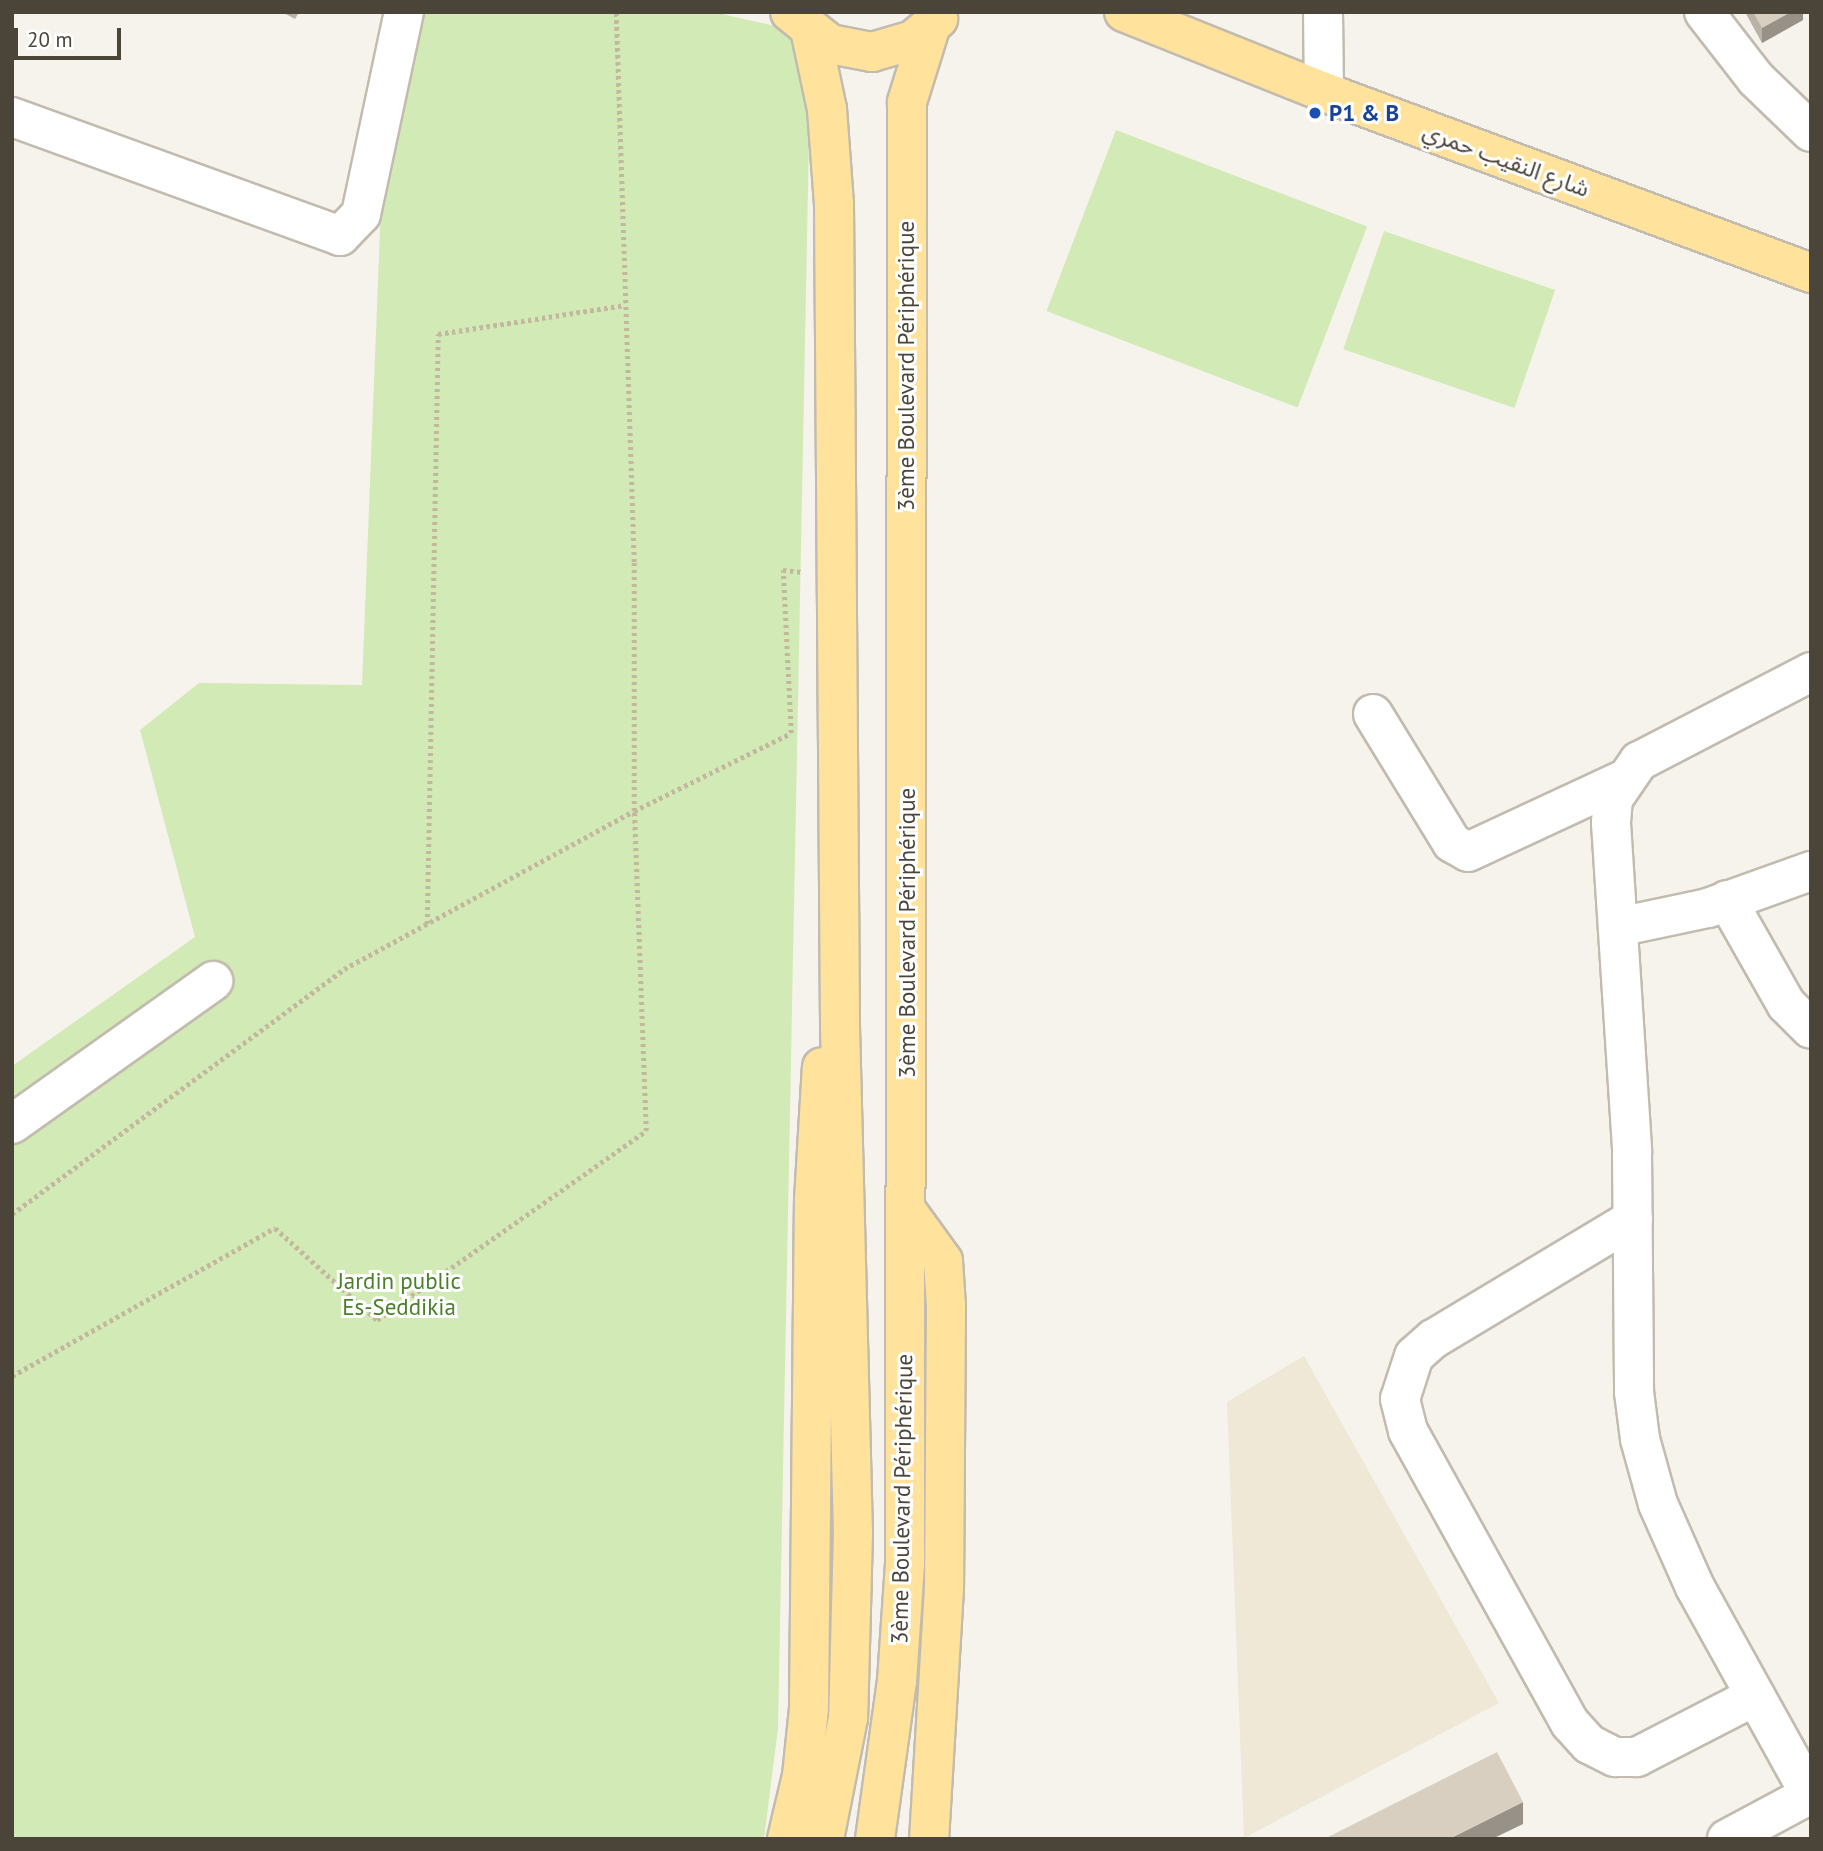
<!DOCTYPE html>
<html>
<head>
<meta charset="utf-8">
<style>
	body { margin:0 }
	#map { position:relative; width:1823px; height:1851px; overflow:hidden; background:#f6f3ec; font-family:"PT Sans","Noto Sans Arabic",sans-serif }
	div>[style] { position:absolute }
	.education>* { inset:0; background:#efe8d6 }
	.green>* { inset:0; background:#d2eab5; transform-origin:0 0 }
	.path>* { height:4.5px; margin-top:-2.25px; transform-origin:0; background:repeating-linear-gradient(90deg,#c4b79f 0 3.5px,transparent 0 7px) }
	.roads { filter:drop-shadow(2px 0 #c2bbae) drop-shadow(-2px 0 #c2bbae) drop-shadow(0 2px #c2bbae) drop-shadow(0 -2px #c2bbae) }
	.minor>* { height:38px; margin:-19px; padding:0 19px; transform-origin:19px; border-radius:19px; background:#fff }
	.major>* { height:38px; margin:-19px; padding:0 19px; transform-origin:19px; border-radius:19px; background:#ffe39c }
	.wall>* { inset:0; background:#bab2a6 }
	.shaded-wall>* { inset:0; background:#979187 }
	.building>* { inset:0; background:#d8cfc1 }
	.dots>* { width:19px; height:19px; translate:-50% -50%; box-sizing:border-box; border:4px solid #fff; border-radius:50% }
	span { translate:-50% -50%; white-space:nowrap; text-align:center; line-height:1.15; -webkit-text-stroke:6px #fff; paint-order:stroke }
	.transit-label { font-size:23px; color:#164399; font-weight:700 }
	.left { translate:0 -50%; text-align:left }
	.street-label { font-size:23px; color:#4b4439 }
	.park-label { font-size:23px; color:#4a7f2a }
	.frame { position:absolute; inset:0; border:14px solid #4b4439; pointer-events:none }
	.scale { position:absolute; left:14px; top:28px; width:107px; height:32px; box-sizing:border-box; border:4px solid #4b4439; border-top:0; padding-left:9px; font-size:21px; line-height:24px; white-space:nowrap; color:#4b4439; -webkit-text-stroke:5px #fff; paint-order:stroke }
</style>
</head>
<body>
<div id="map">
	<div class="education">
		<i style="clip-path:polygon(1304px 1356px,1499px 1703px,1244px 1838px,1227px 1402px)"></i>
	</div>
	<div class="green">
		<i style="clip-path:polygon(409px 12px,713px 12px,811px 34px,778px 1728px,764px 1839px,12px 1839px,12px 1066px,195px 937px,140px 730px,199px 683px,362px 685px,381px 205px)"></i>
		<i style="left:1116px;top:130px;width:269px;height:194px;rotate:21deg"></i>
		<i style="left:1384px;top:231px;width:181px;height:125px;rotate:19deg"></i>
	</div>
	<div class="path">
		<i style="left:427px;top:924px;width:590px;rotate:-88.93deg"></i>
		<i style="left:438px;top:334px;width:189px;rotate:-8.8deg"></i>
		<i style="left:12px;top:1214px;width:413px;rotate:-36.4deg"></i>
		<i style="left:344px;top:969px;width:330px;rotate:-28.6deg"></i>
		<i style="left:634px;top:811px;width:249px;rotate:-90deg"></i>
		<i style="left:634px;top:562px;width:550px;rotate:-91.87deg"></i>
		<i style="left:12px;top:1376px;width:302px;rotate:-29.4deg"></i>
		<i style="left:275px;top:1228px;width:137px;rotate:42deg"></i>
		<i style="left:377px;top:1320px;width:329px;rotate:-35.1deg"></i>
		<i style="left:646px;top:1131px;width:320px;rotate:-92.1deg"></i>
		<i style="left:634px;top:811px;width:175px;rotate:-26.4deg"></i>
		<i style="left:791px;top:733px;width:163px;rotate:-92.8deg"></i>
		<i style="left:783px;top:570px;width:18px;rotate:6deg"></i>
	</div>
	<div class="roads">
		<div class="minor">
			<i style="left:1323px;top:12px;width:80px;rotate:89.3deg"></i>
			<i style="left:1704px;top:12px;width:85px;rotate:52.2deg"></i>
			<i style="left:1756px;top:79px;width:76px;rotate:43.9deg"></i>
			<i style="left:12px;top:117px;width:349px;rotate:19.9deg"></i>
			<i style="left:340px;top:236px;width:30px;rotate:-46deg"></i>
			<i style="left:361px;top:214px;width:207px;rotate:-78deg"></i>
			<i style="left:1811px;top:672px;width:194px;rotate:152.6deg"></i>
			<i style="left:1639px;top:761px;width:46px;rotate:124.4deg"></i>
			<i style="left:1613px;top:799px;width:24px;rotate:95deg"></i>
			<i style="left:1611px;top:823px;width:330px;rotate:86.3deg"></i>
			<i style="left:1632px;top:1152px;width:240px;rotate:89.5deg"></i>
			<i style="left:1634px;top:1392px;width:47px;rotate:82.7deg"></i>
			<i style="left:1640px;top:1439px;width:67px;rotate:74.5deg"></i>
			<i style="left:1658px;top:1504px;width:91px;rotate:66deg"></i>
			<i style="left:1695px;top:1587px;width:239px;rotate:61deg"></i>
			<i style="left:1373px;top:714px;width:151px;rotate:58.5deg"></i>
			<i style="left:1452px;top:843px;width:18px;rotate:29deg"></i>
			<i style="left:1468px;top:852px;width:169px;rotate:-24.9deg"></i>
			<i style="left:1727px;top:900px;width:120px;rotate:60.4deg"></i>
			<i style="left:1786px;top:1004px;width:35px;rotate:45deg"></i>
			<i style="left:1618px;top:927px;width:92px;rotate:-11.9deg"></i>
			<i style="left:1708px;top:908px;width:109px;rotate:-19.8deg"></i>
			<i style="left:12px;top:1124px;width:247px;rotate:-35.4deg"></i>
			<i style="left:1633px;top:1219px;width:233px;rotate:149deg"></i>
			<i style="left:1433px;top:1339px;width:25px;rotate:138deg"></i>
			<i style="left:1414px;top:1356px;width:45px;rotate:108deg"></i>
			<i style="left:1400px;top:1399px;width:33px;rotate:76deg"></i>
			<i style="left:1408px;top:1431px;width:334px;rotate:61deg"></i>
			<i style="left:1570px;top:1723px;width:28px;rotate:48deg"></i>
			<i style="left:1589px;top:1744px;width:29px;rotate:27deg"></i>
			<i style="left:1615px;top:1757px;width:22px"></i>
			<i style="left:1637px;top:1757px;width:133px;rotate:-27.3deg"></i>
			<i style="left:1727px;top:1839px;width:95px;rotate:-28.2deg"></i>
		</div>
		<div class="major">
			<i style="left:790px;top:12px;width:51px;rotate:38.7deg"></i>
			<i style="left:830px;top:44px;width:43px;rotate:10.8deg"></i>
			<i style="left:872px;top:52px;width:43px;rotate:-16.3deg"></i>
			<i style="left:913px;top:40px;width:33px;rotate:-40deg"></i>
			<i style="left:1124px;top:12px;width:215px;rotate:21.8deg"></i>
			<i style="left:1324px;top:92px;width:520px;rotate:20.39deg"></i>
			<i style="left:811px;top:34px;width:77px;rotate:78deg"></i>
			<i style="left:827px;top:109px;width:95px;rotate:85.8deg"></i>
			<i style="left:834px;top:204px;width:823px;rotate:89.58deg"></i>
			<i style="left:840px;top:1027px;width:505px;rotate:88.53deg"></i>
			<i style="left:853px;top:1532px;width:186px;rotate:91.5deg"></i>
			<i style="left:848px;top:1718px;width:123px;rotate:101.2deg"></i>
			<i style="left:909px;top:1214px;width:58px;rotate:54.1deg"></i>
			<i style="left:943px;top:1261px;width:45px;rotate:86.2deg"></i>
			<i style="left:946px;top:1306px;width:282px;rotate:90.4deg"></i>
			<i style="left:944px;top:1588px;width:251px;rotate:93.4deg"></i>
			<i style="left:787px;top:1839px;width:65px;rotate:-76.6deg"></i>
			<i style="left:802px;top:1776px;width:68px;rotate:-84.1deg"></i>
			<i style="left:809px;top:1708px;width:508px;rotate:-89.44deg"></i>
			<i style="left:814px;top:1200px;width:133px;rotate:-86.6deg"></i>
			<i style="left:875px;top:1839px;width:160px;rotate:-82.1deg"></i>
			<i style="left:897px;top:1681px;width:116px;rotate:-86.1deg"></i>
			<i style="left:905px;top:1565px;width:1463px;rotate:-89.92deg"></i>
			<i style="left:907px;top:102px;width:77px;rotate:-72.7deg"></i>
		</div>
	</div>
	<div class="wall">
		<i style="clip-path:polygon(282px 12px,299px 12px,295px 19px)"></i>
		<i style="clip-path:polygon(1745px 12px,1803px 12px,1803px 20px,1762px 43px)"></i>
	</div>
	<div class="shaded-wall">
		<i style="clip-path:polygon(1791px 12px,1803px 12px,1803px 20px,1762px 43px,1762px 28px)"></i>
		<i style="clip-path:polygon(1523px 1802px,1523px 1824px,1492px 1839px,1449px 1839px)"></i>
	</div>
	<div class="building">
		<i style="clip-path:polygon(1753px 12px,1791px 12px,1762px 28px)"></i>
		<i style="clip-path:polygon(1497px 1752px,1523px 1802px,1449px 1839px,1324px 1839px)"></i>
	</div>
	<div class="dots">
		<i style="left:1315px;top:113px;background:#1a4fb4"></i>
	</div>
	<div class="transit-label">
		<span class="left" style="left:1329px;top:113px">P1 &amp; B</span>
	</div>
	<div class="street-label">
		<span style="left:1506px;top:160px;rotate:20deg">شارع النقيب حمري</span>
		<span style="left:906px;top:366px;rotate:-90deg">3ème Boulevard Périphérique</span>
		<span style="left:907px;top:933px;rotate:-90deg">3ème Boulevard Périphérique</span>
		<span style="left:902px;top:1499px;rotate:-89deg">3ème Boulevard Périphérique</span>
	</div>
	<div class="park-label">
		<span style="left:399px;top:1294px">Jardin public<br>Es-Seddikia</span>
	</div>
	<div class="frame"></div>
	<div class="scale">20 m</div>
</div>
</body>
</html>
